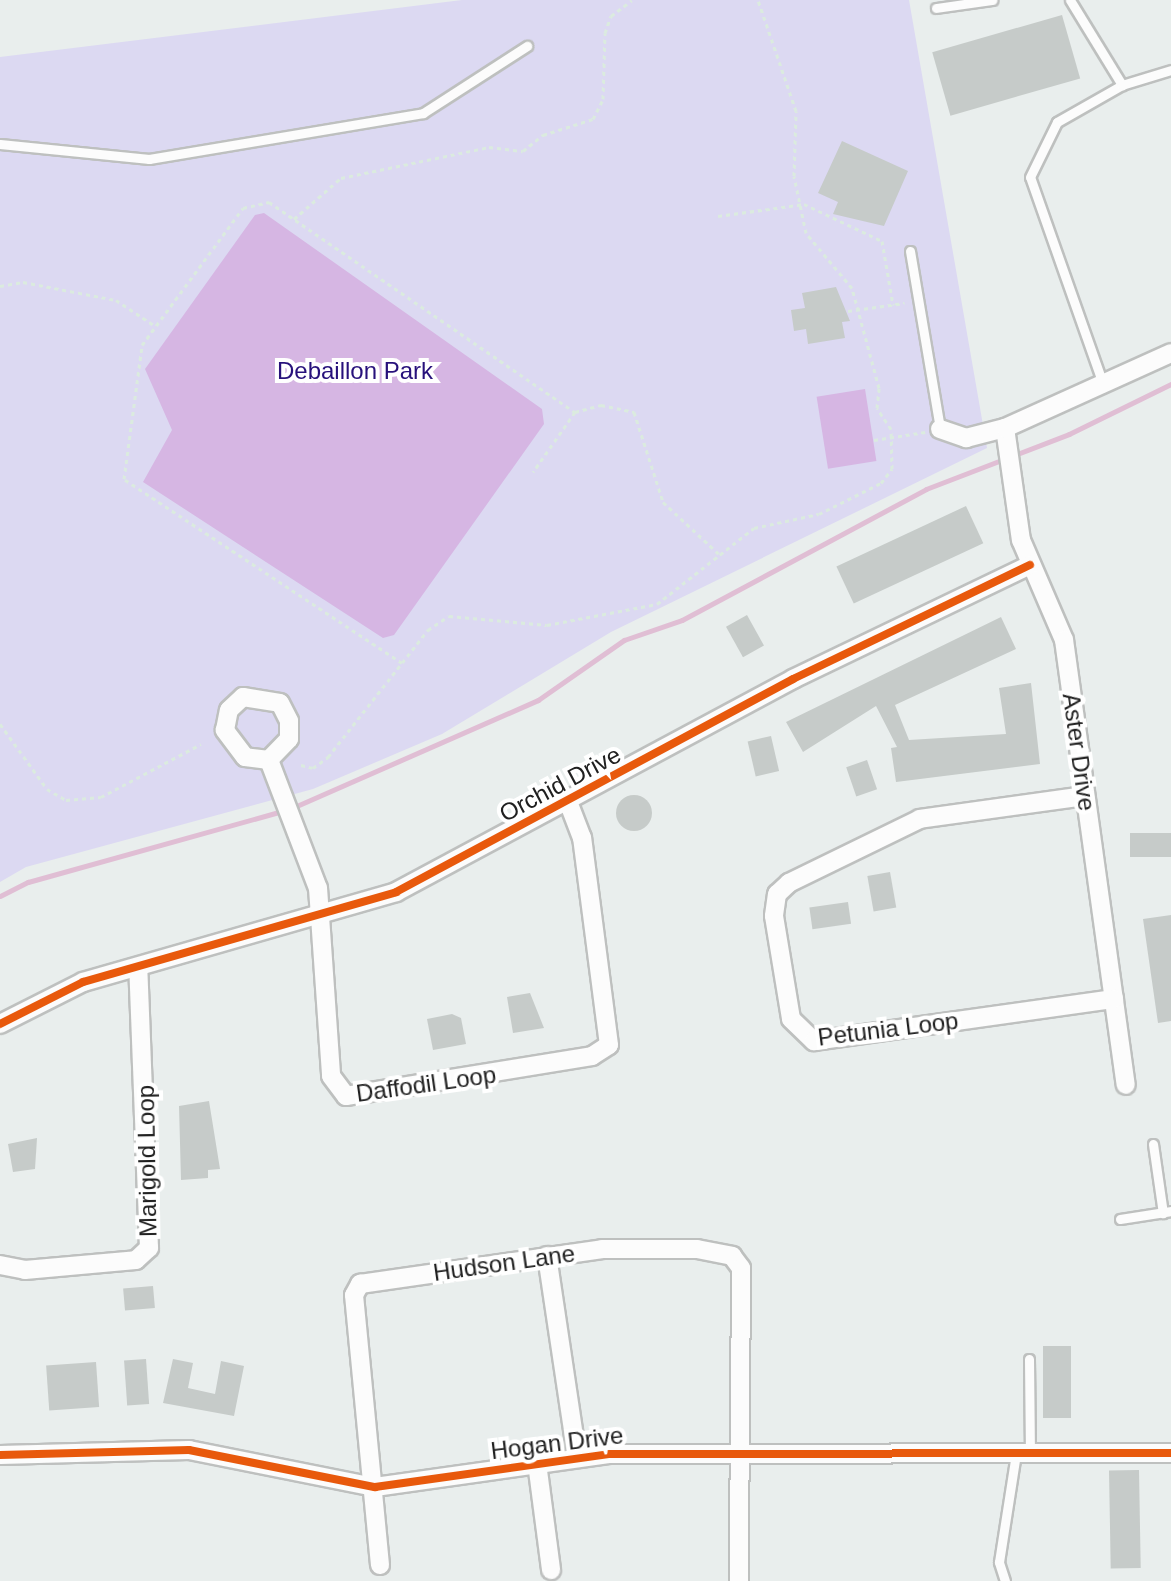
<!DOCTYPE html>
<html>
<head>
<meta charset="utf-8">
<style>
	body { margin:0 }
	#map { position:relative; width:1171px; height:1581px; overflow:hidden; background:#e9eeed; font-family:Arial,sans-serif }
	div>[style] { position:absolute }
	.park>* { inset:0; background:#dcd9f2 }
	.pitch>* { inset:0; background:#d6b6e3; transform-origin:0 0 }
	.stream>* { height:5px; margin:-2.5px; padding:0 2.5px; transform-origin:2.5px; border-radius:2.5px; background:#e0bed4 }
	.building>* { inset:0; background:#c6cbc9; transform-origin:0 0 }
	.round { border-radius:50% }
	.path>* { height:3px; margin-top:-1.5px; transform-origin:0; background:repeating-linear-gradient(90deg,#dbebdf 0 4px,transparent 0 8px) }
	.roads { filter:drop-shadow(2px 0 #bec0bf) drop-shadow(-2px 0 #bec0bf) drop-shadow(0 2px #bec0bf) drop-shadow(0 -2px #bec0bf) }
	.lane>* { height:9px; margin:-4.5px; padding:0 4.5px; transform-origin:4.5px; border-radius:4.5px; background:#fcfcfc }
	.street>* { height:18px; margin:-9px; padding:0 9px; transform-origin:9px; border-radius:9px; background:#fcfcfc }
	.cycleway>* { height:8px; margin:-4px; padding:0 4px; transform-origin:4px; border-radius:4px; background:#e8590c }
	span { translate:-50% -50%; white-space:nowrap; text-align:center; line-height:1.15; -webkit-text-stroke:8px #fff; paint-order:stroke }
	.park-label { font-size:24px; color:#27117b }
	.street-label { font-size:24px; color:#202020 }
</style>
</head>
<body>
<div id="map">
	<div class="park">
		<i style="clip-path:polygon(462px 0,909px 0,987px 448px,611px 632px,442px 734px,313px 789px,26px 867px,0 882px,0 57px)"></i>
	</div>
	<div class="pitch">
		<i style="clip-path:polygon(264px 213px,542px 409px,544px 424px,394px 635px,383px 638px,143px 482px,172px 430px,145px 369px,255px 215px)"></i>
		<i style="left:865px;top:389px;width:73px;height:49px;rotate:81deg"></i>
	</div>
	<div class="stream">
		<i style="left:292px;top:808px;width:269px;rotate:-23.7deg"></i>
		<i style="left:538px;top:700px;width:105px;rotate:-34.9deg"></i>
		<i style="left:624px;top:640px;width:61px;rotate:-19deg"></i>
		<i style="left:682px;top:620px;width:277px;rotate:-28.2deg"></i>
		<i style="left:926px;top:489px;width:153px;rotate:-21deg"></i>
		<i style="left:1069px;top:434px;width:114px;rotate:-26.1deg"></i>
		<i style="left:0;top:896px;width:31px;rotate:-27deg"></i>
		<i style="left:28px;top:882px;width:265px;rotate:-15.6deg"></i>
	</div>
	<div class="building">
		<i style="left:1062px;top:15px;width:66px;height:135px;rotate:74deg"></i>
		<i style="clip-path:polygon(842px 141px,908px 171px,884px 226px,833px 214px,838px 202px,818px 193px)"></i>
		<i style="clip-path:polygon(836px 287px,850px 321px,842px 322px,845px 338px,808px 344px,806px 329px,794px 331px,791px 310px,805px 308px,802px 293px)"></i>
		<i style="left:966px;top:506px;width:41px;height:143px;rotate:65deg"></i>
		<i style="left:747px;top:615px;width:35px;height:24px;rotate:61deg"></i>
		<i style="clip-path:polygon(1001px 617px,1016px 649px,895px 705px,909px 740px,1006px 734px,999px 688px,1031px 683px,1040px 764px,896px 782px,891px 748px,897px 747px,876px 706px,803px 752px,786px 722px)"></i>
		<i style="left:771px;top:736px;width:36px;height:24px;rotate:77deg"></i>
		<i style="left:867px;top:760px;width:31px;height:22px;rotate:71deg"></i>
		<i class="round" style="left:616px;top:795px;width:36px;height:36px"></i>
		<i style="left:1171px;top:833px;width:24px;height:41px;rotate:90deg"></i>
		<i style="left:890px;top:872px;width:36px;height:23px;rotate:80deg"></i>
		<i style="left:848px;top:902px;width:22px;height:39px;rotate:82deg"></i>
		<i style="clip-path:polygon(1171px 915px,1171px 1021px,1158px 1023px,1143px 919px)"></i>
		<i style="clip-path:polygon(530px 993px,544px 1028px,513px 1033px,507px 997px)"></i>
		<i style="clip-path:polygon(452px 1014px,461px 1018px,466px 1044px,433px 1050px,427px 1019px)"></i>
		<i style="clip-path:polygon(209px 1101px,220px 1169px,208px 1170px,208px 1178px,181px 1180px,179px 1106px)"></i>
		<i style="clip-path:polygon(37px 1138px,35px 1169px,13px 1172px,8px 1144px)"></i>
		<i style="left:153px;top:1286px;width:22px;height:30px;rotate:85deg"></i>
		<i style="left:1043px;top:1346px;width:28px;height:72px"></i>
		<i style="left:146px;top:1359px;width:45px;height:22px;rotate:86deg"></i>
		<i style="clip-path:polygon(173px 1359px,193px 1363px,188px 1388px,215px 1394px,221px 1361px,244px 1366px,234px 1416px,163px 1403px)"></i>
		<i style="left:96px;top:1362px;width:45px;height:50px;rotate:86deg"></i>
		<i style="left:1139px;top:1470px;width:98px;height:30px;rotate:89deg"></i>
	</div>
	<div class="path">
		<i style="left:718px;top:216px;width:87px;rotate:-7.9deg"></i>
		<i style="left:804px;top:204px;width:86px;rotate:25.4deg"></i>
		<i style="left:882px;top:241px;width:65px;rotate:80.2deg"></i>
		<i style="left:294px;top:219px;width:62px;rotate:-41.1deg"></i>
		<i style="left:341px;top:178px;width:151px;rotate:-11.8deg"></i>
		<i style="left:489px;top:147px;width:34px;rotate:7deg"></i>
		<i style="left:523px;top:151px;width:26px;rotate:-39deg"></i>
		<i style="left:543px;top:135px;width:52px;rotate:-17.7deg"></i>
		<i style="left:593px;top:119px;width:22px;rotate:-63deg"></i>
		<i style="left:603px;top:99px;width:66px;rotate:-88.3deg"></i>
		<i style="left:605px;top:33px;width:18px;rotate:-71deg"></i>
		<i style="left:611px;top:16px;width:26px;rotate:-37deg"></i>
		<i style="left:0;top:286px;width:23px;rotate:-10deg"></i>
		<i style="left:23px;top:282px;width:95px;rotate:11deg"></i>
		<i style="left:116px;top:300px;width:47px;rotate:33.7deg"></i>
		<i style="left:848px;top:311px;width:57px;rotate:-8.1deg"></i>
		<i style="left:575px;top:412px;width:27px;rotate:-15deg"></i>
		<i style="left:601px;top:405px;width:34px;rotate:12deg"></i>
		<i style="left:634px;top:412px;width:95px;rotate:72.1deg"></i>
		<i style="left:663px;top:502px;width:78px;rotate:42.9deg"></i>
		<i style="left:874px;top:440px;width:52px;rotate:-8.9deg"></i>
		<i style="left:402px;top:663px;width:333px;rotate:-146.5deg"></i>
		<i style="left:124px;top:479px;width:135px;rotate:-82.3deg"></i>
		<i style="left:142px;top:345px;width:170px;rotate:-53.6deg"></i>
		<i style="left:243px;top:208px;width:27px;rotate:-13deg"></i>
		<i style="left:269px;top:202px;width:371px;rotate:34.5deg"></i>
		<i style="left:575px;top:412px;width:73px;rotate:125deg"></i>
		<i style="left:0;top:724px;width:80px;rotate:54.1deg"></i>
		<i style="left:47px;top:789px;width:22px;rotate:30deg"></i>
		<i style="left:66px;top:800px;width:35px;rotate:-5deg"></i>
		<i style="left:101px;top:797px;width:113px;rotate:-27.9deg"></i>
		<i style="left:301px;top:765px;width:12px;rotate:14deg"></i>
		<i style="left:313px;top:768px;width:19px;rotate:-36deg"></i>
		<i style="left:328px;top:757px;width:162px;rotate:-51.8deg"></i>
		<i style="left:428px;top:630px;width:25px;rotate:-34deg"></i>
		<i style="left:449px;top:616px;width:98px;rotate:5.2deg"></i>
		<i style="left:547px;top:625px;width:112px;rotate:-10.8deg"></i>
		<i style="left:657px;top:604px;width:123px;rotate:-38.1deg"></i>
		<i style="left:754px;top:528px;width:66px;rotate:-12.2deg"></i>
		<i style="left:819px;top:514px;width:69px;rotate:-26.6deg"></i>
		<i style="left:881px;top:483px;width:18px;rotate:-52deg"></i>
		<i style="left:892px;top:469px;width:40px;rotate:-91.4deg"></i>
		<i style="left:891px;top:429px;width:25px;rotate:-124deg"></i>
		<i style="left:877px;top:408px;width:20px;rotate:-84deg"></i>
		<i style="left:879px;top:388px;width:104px;rotate:-105.1deg"></i>
		<i style="left:852px;top:288px;width:72px;rotate:-129.9deg"></i>
		<i style="left:806px;top:233px;width:58px;rotate:-101.9deg"></i>
		<i style="left:794px;top:176px;width:65px;rotate:-88.2deg"></i>
		<i style="left:796px;top:111px;width:117px;rotate:-108.9deg"></i>
	</div>
	<div class="roads">
		<div class="lane">
			<i style="left:1070px;top:0;width:100px;rotate:58.5deg"></i>
			<i style="left:936px;top:8px;width:57px;rotate:-8.1deg"></i>
			<i style="left:0;top:144px;width:150px;rotate:5.7deg"></i>
			<i style="left:149px;top:159px;width:278px;rotate:-9.5deg"></i>
			<i style="left:423px;top:113px;width:124px;rotate:-32.8deg"></i>
			<i style="left:910px;top:251px;width:181px;rotate:80.4deg"></i>
			<i style="left:1103px;top:384px;width:219px;rotate:-109.4deg"></i>
			<i style="left:1030px;top:177px;width:61px;rotate:-63.9deg"></i>
			<i style="left:1057px;top:122px;width:75px;rotate:-29.6deg"></i>
			<i style="left:1122px;top:85px;width:51px;rotate:-17deg"></i>
			<i style="left:1153px;top:1144px;width:70px;rotate:81.8deg"></i>
			<i style="left:1120px;top:1219px;width:52px;rotate:-8.9deg"></i>
			<i style="left:1029px;top:1359px;width:95px;rotate:89.4deg"></i>
			<i style="left:1005px;top:1581px;width:20px;rotate:-108deg"></i>
			<i style="left:999px;top:1562px;width:110px;rotate:-81.1deg"></i>
		</div>
		<div class="street">
			<i style="left:1005px;top:428px;width:113px;rotate:81.9deg"></i>
			<i style="left:1021px;top:540px;width:109px;rotate:66.7deg"></i>
			<i style="left:1064px;top:640px;width:449px;rotate:82.1deg"></i>
			<i style="left:940px;top:429px;width:28px;rotate:19deg"></i>
			<i style="left:966px;top:438px;width:40px;rotate:-14.4deg"></i>
			<i style="left:1005px;top:428px;width:182px;rotate:-24.3deg"></i>
			<i style="left:269px;top:760px;width:24px;rotate:-173deg"></i>
			<i style="left:245px;top:757px;width:34px;rotate:-127deg"></i>
			<i style="left:225px;top:730px;width:20px;rotate:-79deg"></i>
			<i style="left:229px;top:710px;width:19px;rotate:-43deg"></i>
			<i style="left:243px;top:697px;width:37px;rotate:9deg"></i>
			<i style="left:280px;top:703px;width:20px;rotate:63deg"></i>
			<i style="left:289px;top:721px;width:18px;rotate:90deg"></i>
			<i style="left:289px;top:739px;width:29px;rotate:134deg"></i>
			<i style="left:269px;top:760px;width:137px;rotate:69.1deg"></i>
			<i style="left:318px;top:888px;width:188px;rotate:86deg"></i>
			<i style="left:331px;top:1076px;width:25px;rotate:53deg"></i>
			<i style="left:346px;top:1096px;width:249px;rotate:-9.2deg"></i>
			<i style="left:592px;top:1056px;width:20px;rotate:-33deg"></i>
			<i style="left:609px;top:1045px;width:209px;rotate:-97.4deg"></i>
			<i style="left:582px;top:838px;width:36px;rotate:-111deg"></i>
			<i style="left:1085px;top:796px;width:167px;rotate:172.1deg"></i>
			<i style="left:920px;top:819px;width:146px;rotate:154deg"></i>
			<i style="left:789px;top:883px;width:16px;rotate:137deg"></i>
			<i style="left:777px;top:894px;width:22px;rotate:98deg"></i>
			<i style="left:774px;top:916px;width:104px;rotate:80.6deg"></i>
			<i style="left:791px;top:1019px;width:32px;rotate:44deg"></i>
			<i style="left:814px;top:1041px;width:303px;rotate:-8deg"></i>
			<i style="left:0;top:1024px;width:93px;rotate:-26.8deg"></i>
			<i style="left:83px;top:982px;width:326px;rotate:-16deg"></i>
			<i style="left:396px;top:892px;width:451px;rotate:-28.2deg"></i>
			<i style="left:793px;top:679px;width:263px;rotate:-25.7deg"></i>
			<i style="left:547px;top:1256px;width:203px;rotate:81.5deg"></i>
			<i style="left:0;top:1265px;width:25px;rotate:11deg"></i>
			<i style="left:25px;top:1270px;width:111px;rotate:-5.1deg"></i>
			<i style="left:136px;top:1260px;width:18px;rotate:-43deg"></i>
			<i style="left:149px;top:1248px;width:281px;rotate:-92.2deg"></i>
			<i style="left:0;top:1455px;width:189px;rotate:-1.5deg"></i>
			<i style="left:189px;top:1450px;width:190px;rotate:11.3deg"></i>
			<i style="left:375px;top:1487px;width:236px;rotate:-8deg"></i>
			<i style="left:609px;top:1454px;width:562px;rotate:-0.1deg"></i>
			<i style="left:537px;top:1463px;width:108px;rotate:82.5deg"></i>
			<i style="left:380px;top:1565px;width:271px;rotate:-95.5deg"></i>
			<i style="left:354px;top:1295px;width:13px;rotate:-61deg"></i>
			<i style="left:360px;top:1284px;width:245px;rotate:-8.2deg"></i>
			<i style="left:602px;top:1249px;width:95px"></i>
			<i style="left:697px;top:1249px;width:36px;rotate:11deg"></i>
			<i style="left:732px;top:1256px;width:15px;rotate:53deg"></i>
			<i style="left:741px;top:1268px;width:313px;rotate:90.4deg"></i>
		</div>
	</div>
	<div class="cycleway">
		<i style="left:0;top:1024px;width:93px;rotate:-26.8deg"></i>
		<i style="left:83px;top:982px;width:326px;rotate:-16deg"></i>
		<i style="left:396px;top:892px;width:451px;rotate:-28.2deg"></i>
		<i style="left:793px;top:679px;width:263px;rotate:-25.7deg"></i>
		<i style="left:0;top:1455px;width:189px;rotate:-1.5deg"></i>
		<i style="left:189px;top:1450px;width:190px;rotate:11.3deg"></i>
		<i style="left:375px;top:1487px;width:236px;rotate:-8deg"></i>
		<i style="left:609px;top:1454px;width:562px;rotate:-0.1deg"></i>
	</div>
	<div class="park-label">
		<span style="left:355px;top:371px">Debaillon Park</span>
	</div>
	<div class="street-label">
		<span style="left:1079px;top:752px;rotate:82deg">Aster Drive</span>
		<span style="left:560px;top:784px;rotate:-28deg">Orchid Drive</span>
		<span style="left:888px;top:1029px;rotate:-7deg">Petunia Loop</span>
		<span style="left:426px;top:1084px;rotate:-8deg">Daffodil Loop</span>
		<span style="left:147px;top:1161px;rotate:-91deg">Marigold Loop</span>
		<span style="left:504px;top:1263px;rotate:-8deg">Hudson Lane</span>
		<span style="left:557px;top:1443px;rotate:-7deg">Hogan Drive</span>
	</div>
</div>
</body>
</html>
